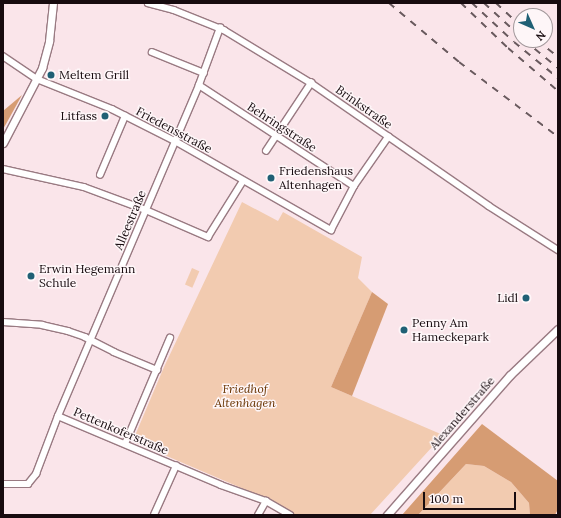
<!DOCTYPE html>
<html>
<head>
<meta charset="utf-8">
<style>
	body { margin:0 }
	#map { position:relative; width:561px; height:518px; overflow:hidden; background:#fae5ea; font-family:Lora,serif }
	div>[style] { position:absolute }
	.green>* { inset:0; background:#f2cbb0; transform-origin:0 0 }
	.forest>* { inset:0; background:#d69c73 }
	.roads { filter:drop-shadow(1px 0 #997a82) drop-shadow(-1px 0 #997a82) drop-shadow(0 1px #997a82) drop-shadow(0 -1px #997a82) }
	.minor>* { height:5.5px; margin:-2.75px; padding:0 2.75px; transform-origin:2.75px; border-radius:2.75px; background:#fff }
	.tertiary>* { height:7px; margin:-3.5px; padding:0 3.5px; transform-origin:3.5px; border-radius:3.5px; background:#fff }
	.secondary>* { height:7px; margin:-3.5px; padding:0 3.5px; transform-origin:3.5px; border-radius:3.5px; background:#fff }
	.rail>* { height:2px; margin-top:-1px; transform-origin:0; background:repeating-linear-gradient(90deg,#68595d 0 7px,transparent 0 14px) }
	.dots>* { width:11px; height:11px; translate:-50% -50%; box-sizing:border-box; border:2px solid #fef6f8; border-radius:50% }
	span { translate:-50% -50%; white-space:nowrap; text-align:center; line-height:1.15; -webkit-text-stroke:3px #fef6f8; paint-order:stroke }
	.poi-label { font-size:12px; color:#170b0f }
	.left { translate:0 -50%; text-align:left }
	.right { translate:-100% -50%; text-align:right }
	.street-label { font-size:12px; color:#170b0f }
	.park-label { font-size:12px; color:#693400; font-style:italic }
	.frame { position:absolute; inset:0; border:4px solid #170b0f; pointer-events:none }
	.north { position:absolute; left:513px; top:8px; width:40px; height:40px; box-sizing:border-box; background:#fef6f8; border:1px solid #a2989b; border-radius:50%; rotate:135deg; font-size:11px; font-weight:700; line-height:16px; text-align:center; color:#170b0f }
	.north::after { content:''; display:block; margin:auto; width:14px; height:18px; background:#206075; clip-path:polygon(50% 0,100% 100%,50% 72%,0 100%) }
	.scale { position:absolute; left:423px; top:492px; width:93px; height:18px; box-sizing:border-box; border:2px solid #170b0f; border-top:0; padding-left:5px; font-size:12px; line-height:14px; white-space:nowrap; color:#170b0f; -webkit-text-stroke:3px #fef6f8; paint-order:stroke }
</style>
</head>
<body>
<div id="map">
	<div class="green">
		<i style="clip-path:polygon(242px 202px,278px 221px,283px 212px,362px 257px,358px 278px,372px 292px,331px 387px,443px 435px,370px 515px,295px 515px,281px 506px,260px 496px,134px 442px,134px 438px,164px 367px)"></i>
		<i style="left:192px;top:268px;width:8px;height:18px;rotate:23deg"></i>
		<i style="clip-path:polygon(466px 464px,484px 466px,511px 482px,529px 503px,530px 515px,418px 515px)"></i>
	</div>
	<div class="forest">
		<i style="clip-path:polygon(22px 95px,6px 124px,3px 129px,3px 111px)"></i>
		<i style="clip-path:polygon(372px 292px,388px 304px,352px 396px,331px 387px)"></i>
		<i style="clip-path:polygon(482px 424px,558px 481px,558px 509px,555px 515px,530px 515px,529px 503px,511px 482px,484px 466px,466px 464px,418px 515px,402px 515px)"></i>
	</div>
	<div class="roads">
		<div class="minor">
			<i style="left:148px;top:3px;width:27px;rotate:15deg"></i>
			<i style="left:174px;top:10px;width:54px;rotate:21.8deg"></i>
			<i style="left:224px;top:30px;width:102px;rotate:31.3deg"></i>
			<i style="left:311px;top:83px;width:216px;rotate:34.6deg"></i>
			<i style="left:489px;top:206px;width:82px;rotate:32.5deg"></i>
			<i style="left:152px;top:52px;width:56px;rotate:22deg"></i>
			<i style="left:3px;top:56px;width:41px;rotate:34.1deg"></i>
			<i style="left:37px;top:79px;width:81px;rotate:21.8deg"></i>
			<i style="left:112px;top:109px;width:71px;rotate:26.9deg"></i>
			<i style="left:175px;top:141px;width:180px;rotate:29.7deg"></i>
			<i style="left:331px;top:230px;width:50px;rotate:-62.4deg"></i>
			<i style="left:354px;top:186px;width:60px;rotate:-55.2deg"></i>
			<i style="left:199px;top:85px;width:185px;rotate:33.1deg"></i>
			<i style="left:266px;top:151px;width:82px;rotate:-56.5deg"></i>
			<i style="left:3px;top:169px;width:83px;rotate:12.5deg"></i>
			<i style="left:84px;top:187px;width:66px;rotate:20.4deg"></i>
			<i style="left:146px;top:210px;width:68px;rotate:23.5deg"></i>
			<i style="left:208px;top:237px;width:66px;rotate:-58deg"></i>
			<i style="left:100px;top:175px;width:64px;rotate:-67deg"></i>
			<i style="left:3px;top:322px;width:39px;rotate:4deg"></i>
			<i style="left:42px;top:325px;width:27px;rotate:13deg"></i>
			<i style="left:68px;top:331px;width:18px;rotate:19deg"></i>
			<i style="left:85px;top:337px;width:33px;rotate:27deg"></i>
			<i style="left:114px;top:352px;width:47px;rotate:22.7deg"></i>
			<i style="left:58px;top:416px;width:177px;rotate:22.9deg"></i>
			<i style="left:221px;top:485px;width:48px;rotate:19.6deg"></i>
			<i style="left:266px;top:501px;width:28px;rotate:30deg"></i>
			<i style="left:125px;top:444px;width:115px;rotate:-67deg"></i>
			<i style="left:3px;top:484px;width:25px"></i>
			<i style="left:28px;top:484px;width:13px;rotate:-51deg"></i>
			<i style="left:36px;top:474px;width:62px;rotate:-69.2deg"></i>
			<i style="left:58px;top:416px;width:360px;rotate:-66.9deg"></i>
			<i style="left:199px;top:85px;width:61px;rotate:-69.8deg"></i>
			<i style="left:154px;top:515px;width:54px;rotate:-65.8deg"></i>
			<i style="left:258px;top:515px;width:16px;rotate:-60deg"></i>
		</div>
		<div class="tertiary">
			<i style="left:3px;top:143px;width:85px;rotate:-62.5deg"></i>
			<i style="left:42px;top:68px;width:28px;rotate:-75deg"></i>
			<i style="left:49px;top:41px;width:38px;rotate:-84deg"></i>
		</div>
		<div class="secondary">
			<i style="left:387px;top:515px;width:186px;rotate:-48.7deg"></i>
			<i style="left:510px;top:375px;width:66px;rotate:-43.8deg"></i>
		</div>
	</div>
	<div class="rail">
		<i style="left:389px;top:3px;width:92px;rotate:40.1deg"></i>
		<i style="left:459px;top:62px;width:124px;rotate:37.1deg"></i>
		<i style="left:461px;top:3px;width:65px;rotate:43.8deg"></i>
		<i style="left:508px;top:48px;width:66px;rotate:40.7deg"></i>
		<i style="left:472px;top:3px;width:57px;rotate:42.9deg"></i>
		<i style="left:514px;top:42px;width:57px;rotate:39.3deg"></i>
		<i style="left:484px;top:3px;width:50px;rotate:42.6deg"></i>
		<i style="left:496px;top:3px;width:34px;rotate:43deg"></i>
		<i style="left:524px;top:40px;width:44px;rotate:39.5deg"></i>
		<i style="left:537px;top:40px;width:27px;rotate:39deg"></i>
	</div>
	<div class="dots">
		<i style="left:51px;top:75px;background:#206075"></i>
		<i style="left:105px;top:116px;background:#206075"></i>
		<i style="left:271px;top:178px;background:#206075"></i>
		<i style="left:31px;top:276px;background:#206075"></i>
		<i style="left:526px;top:298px;background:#206075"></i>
		<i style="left:404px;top:330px;background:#206075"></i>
	</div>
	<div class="poi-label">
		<span class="left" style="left:59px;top:75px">Meltem Grill</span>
		<span class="right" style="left:97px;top:116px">Litfass</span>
		<span class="left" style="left:279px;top:178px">Friedenshaus<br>Altenhagen</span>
		<span class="left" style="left:39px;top:276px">Erwin Hegemann<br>Schule</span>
		<span class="right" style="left:518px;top:298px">Lidl</span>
		<span class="left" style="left:412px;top:330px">Penny Am<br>Hameckepark</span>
	</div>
	<div class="street-label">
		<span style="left:364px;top:107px;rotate:35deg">Brinkstraße</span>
		<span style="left:282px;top:127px;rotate:33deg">Behringstraße</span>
		<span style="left:174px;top:130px;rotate:28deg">Friedensstraße</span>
		<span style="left:130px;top:220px;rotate:-67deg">Alleestraße</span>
		<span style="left:462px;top:413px;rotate:-49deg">Alexanderstraße</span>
		<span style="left:121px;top:431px;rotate:23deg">Pettenkoferstraße</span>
	</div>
	<div class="park-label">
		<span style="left:245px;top:396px">Friedhof<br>Altenhagen</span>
	</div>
	<div class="frame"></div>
	<div class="north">N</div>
	<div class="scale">100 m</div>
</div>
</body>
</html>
